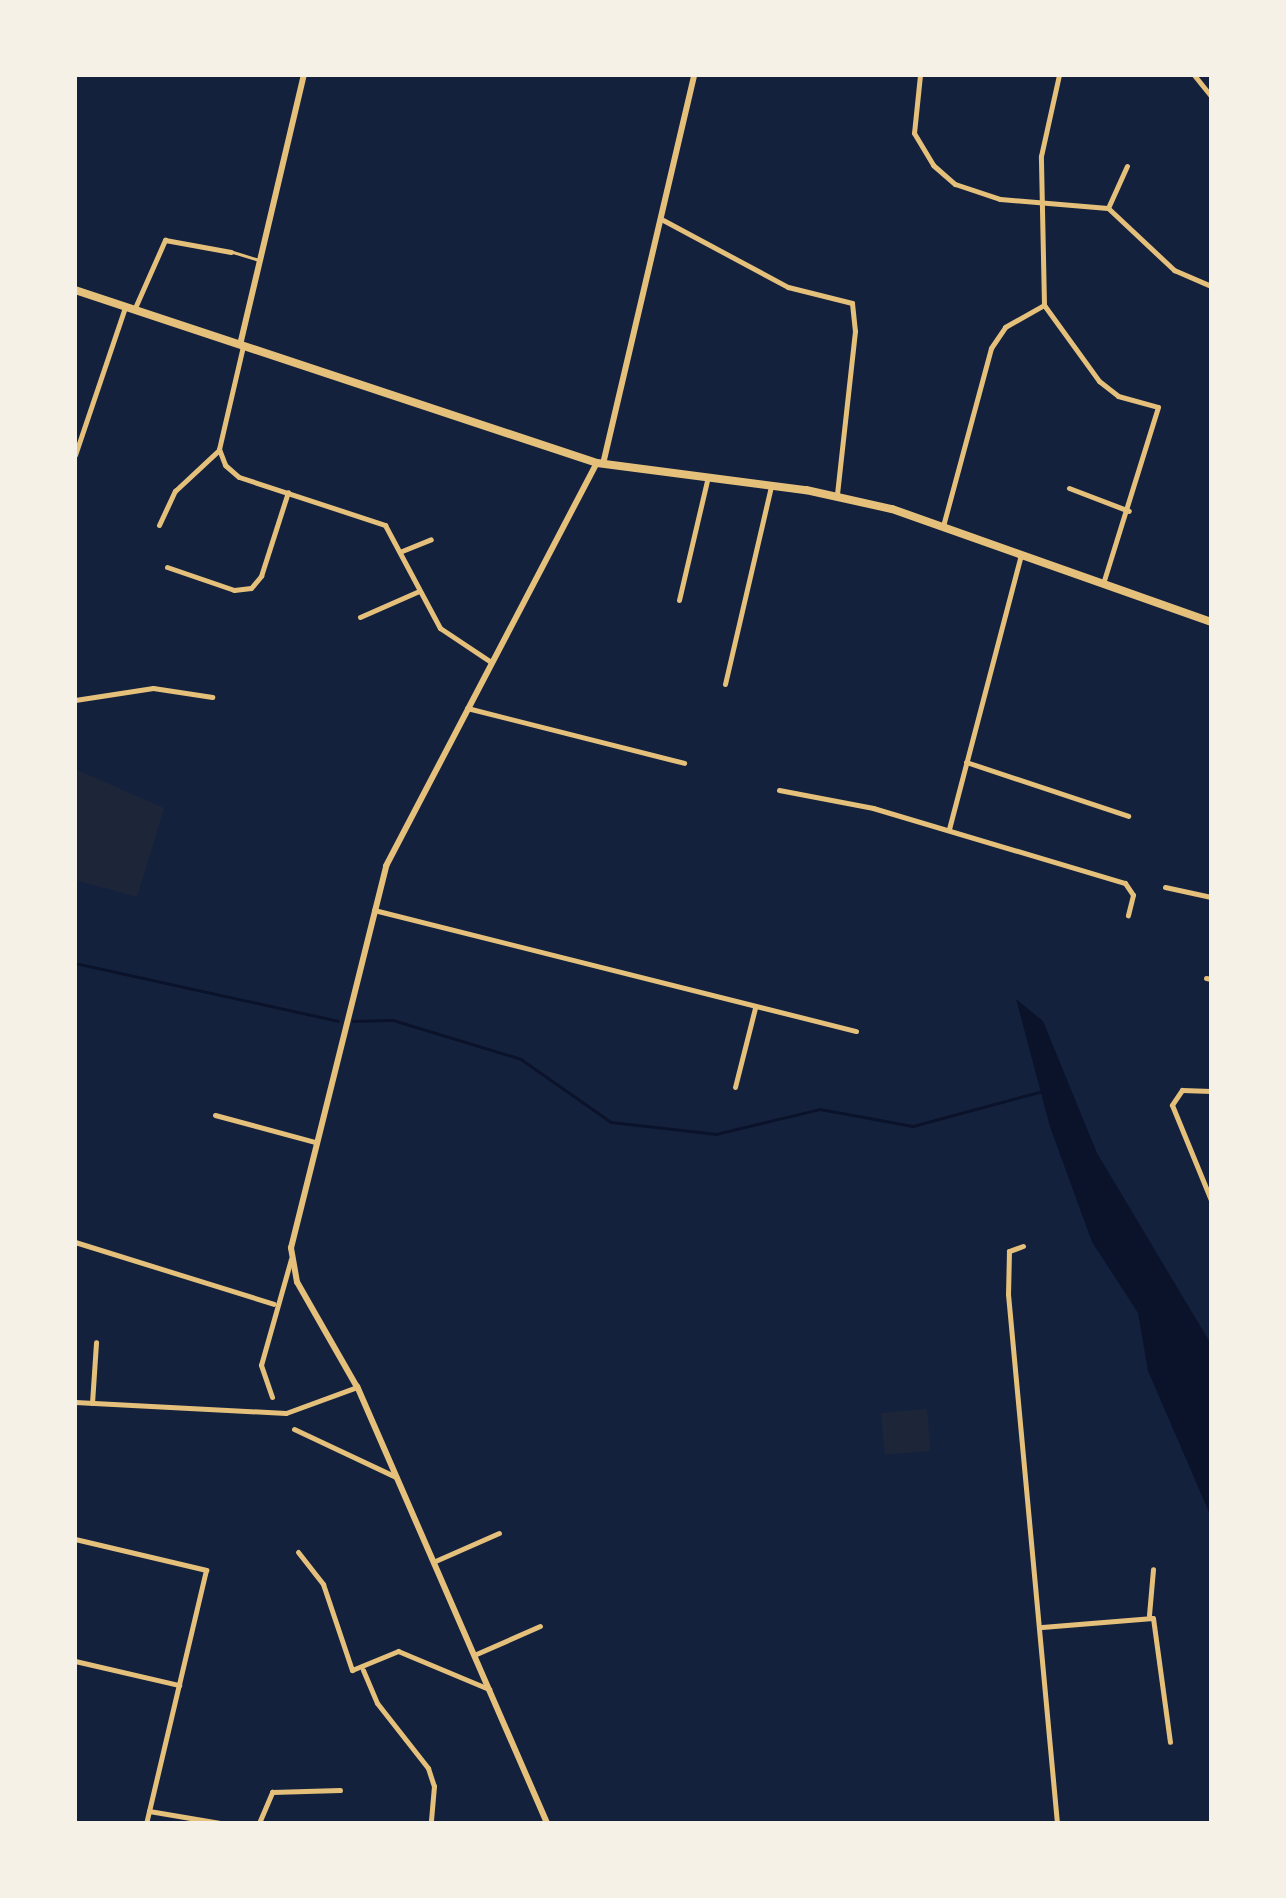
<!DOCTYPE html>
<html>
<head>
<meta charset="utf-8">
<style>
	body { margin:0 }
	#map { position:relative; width:1286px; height:1898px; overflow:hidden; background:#14213d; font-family:Mulish,sans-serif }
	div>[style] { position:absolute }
	.green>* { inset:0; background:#1d2539; transform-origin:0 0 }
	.water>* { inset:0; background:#0b132b }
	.stream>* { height:2.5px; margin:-1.25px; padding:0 1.25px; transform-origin:1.25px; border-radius:1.25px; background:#0b132b }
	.service>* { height:2.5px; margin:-1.25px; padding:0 1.25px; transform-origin:1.25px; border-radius:1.25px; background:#e5c07b }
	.minor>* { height:5px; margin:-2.5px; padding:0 2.5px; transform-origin:2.5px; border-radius:2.5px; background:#e5c07b }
	.tertiary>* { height:6px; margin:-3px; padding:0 3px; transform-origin:3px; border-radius:3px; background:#e5c07b }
	.primary>* { height:8px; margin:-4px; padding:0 4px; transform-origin:4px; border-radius:4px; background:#e5c07b }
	span { translate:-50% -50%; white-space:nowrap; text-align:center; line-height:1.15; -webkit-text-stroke:6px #f6f1e7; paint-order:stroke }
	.frame { position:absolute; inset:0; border:77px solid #f6f1e7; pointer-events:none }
</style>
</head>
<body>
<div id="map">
	<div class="green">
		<i style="clip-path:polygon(75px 769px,164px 808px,137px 897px,75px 880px)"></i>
		<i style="left:927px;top:1409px;width:42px;height:46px;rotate:85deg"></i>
	</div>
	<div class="water">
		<i style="clip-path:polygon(1016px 999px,1043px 1021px,1097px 1153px,1211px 1344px,1211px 1517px,1148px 1371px,1138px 1313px,1092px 1242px,1050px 1127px)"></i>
	</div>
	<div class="stream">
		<i style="left:75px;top:963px;width:269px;rotate:12.4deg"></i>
		<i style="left:353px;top:1021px;width:40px;rotate:-1.4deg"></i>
		<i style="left:393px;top:1020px;width:134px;rotate:16.9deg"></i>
		<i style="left:521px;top:1059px;width:110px;rotate:35deg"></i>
		<i style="left:611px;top:1122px;width:106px;rotate:6.5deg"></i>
		<i style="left:716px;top:1134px;width:107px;rotate:-13.5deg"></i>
		<i style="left:820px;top:1109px;width:95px;rotate:10.4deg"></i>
		<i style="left:913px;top:1126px;width:131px;rotate:-15.1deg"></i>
	</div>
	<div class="service">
		<i style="left:233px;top:252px;width:28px;rotate:17deg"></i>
	</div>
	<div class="minor">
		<i style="left:920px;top:75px;width:58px;rotate:95.9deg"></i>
		<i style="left:914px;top:133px;width:37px;rotate:59deg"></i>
		<i style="left:933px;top:165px;width:29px;rotate:41deg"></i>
		<i style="left:955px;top:184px;width:47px;rotate:18.4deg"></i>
		<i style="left:1000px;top:199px;width:108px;rotate:4.8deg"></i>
		<i style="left:1108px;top:208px;width:91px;rotate:43.2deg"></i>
		<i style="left:1174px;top:270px;width:40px;rotate:23.4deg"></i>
		<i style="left:1194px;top:75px;width:27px;rotate:51deg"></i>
		<i style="left:1108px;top:208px;width:46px;rotate:-65.7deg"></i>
		<i style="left:663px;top:220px;width:142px;rotate:28.2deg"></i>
		<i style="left:788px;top:287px;width:66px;rotate:14deg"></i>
		<i style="left:852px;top:303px;width:28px;rotate:84deg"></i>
		<i style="left:855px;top:331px;width:165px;rotate:96.3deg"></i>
		<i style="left:1044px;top:305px;width:94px;rotate:54.1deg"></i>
		<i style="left:1099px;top:381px;width:24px;rotate:38deg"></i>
		<i style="left:1118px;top:396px;width:41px;rotate:15.4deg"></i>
		<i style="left:1158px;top:407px;width:185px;rotate:107.3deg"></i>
		<i style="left:134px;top:310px;width:77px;rotate:-66.1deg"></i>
		<i style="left:165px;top:240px;width:67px;rotate:10.3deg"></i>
		<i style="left:243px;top:346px;width:106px;rotate:103.1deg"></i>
		<i style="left:219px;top:449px;width:17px;rotate:69deg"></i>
		<i style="left:225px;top:465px;width:18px;rotate:41deg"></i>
		<i style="left:239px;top:477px;width:154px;rotate:18.2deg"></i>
		<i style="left:385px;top:525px;width:117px;rotate:61.9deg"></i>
		<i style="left:440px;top:628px;width:61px;rotate:33.7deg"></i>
		<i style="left:75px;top:455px;width:156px;rotate:-71.3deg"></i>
		<i style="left:1069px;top:488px;width:64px;rotate:21deg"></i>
		<i style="left:159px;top:525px;width:38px;rotate:-65deg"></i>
		<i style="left:175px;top:491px;width:60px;rotate:-43deg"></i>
		<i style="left:943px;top:526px;width:184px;rotate:-74.9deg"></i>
		<i style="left:991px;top:348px;width:25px;rotate:-56deg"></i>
		<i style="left:1005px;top:327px;width:45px;rotate:-29.4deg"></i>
		<i style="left:1044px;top:305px;width:149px;rotate:-91.2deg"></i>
		<i style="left:1041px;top:156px;width:83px;rotate:-77.5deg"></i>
		<i style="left:402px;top:551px;width:31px;rotate:-22deg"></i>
		<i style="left:167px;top:567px;width:71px;rotate:18.9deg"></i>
		<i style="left:234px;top:590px;width:17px;rotate:-7deg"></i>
		<i style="left:251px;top:588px;width:16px;rotate:-50deg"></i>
		<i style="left:261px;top:576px;width:88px;rotate:-72.2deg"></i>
		<i style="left:679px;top:600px;width:122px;rotate:-76.8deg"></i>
		<i style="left:360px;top:617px;width:64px;rotate:-23.8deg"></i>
		<i style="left:725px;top:684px;width:203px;rotate:-76.9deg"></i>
		<i style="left:75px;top:700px;width:79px;rotate:-8.7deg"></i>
		<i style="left:153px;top:688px;width:60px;rotate:8.7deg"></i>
		<i style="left:467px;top:708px;width:224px;rotate:14.2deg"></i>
		<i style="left:966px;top:762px;width:171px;rotate:18.4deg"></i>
		<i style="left:779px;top:790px;width:96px;rotate:10.8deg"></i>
		<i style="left:873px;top:808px;width:263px;rotate:16.6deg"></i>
		<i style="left:1125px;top:883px;width:14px;rotate:56deg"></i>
		<i style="left:1133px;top:895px;width:21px;rotate:104deg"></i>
		<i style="left:949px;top:829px;width:284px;rotate:-75.3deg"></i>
		<i style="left:1165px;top:887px;width:47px;rotate:12.3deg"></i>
		<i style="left:374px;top:910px;width:497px;rotate:14.1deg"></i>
		<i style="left:1206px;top:978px;width:5px;rotate:11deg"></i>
		<i style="left:735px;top:1087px;width:81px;rotate:-75.8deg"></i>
		<i style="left:1211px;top:1091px;width:29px;rotate:-178deg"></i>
		<i style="left:1182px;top:1090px;width:18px;rotate:124deg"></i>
		<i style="left:1172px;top:1105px;width:103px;rotate:67.7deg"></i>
		<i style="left:215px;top:1115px;width:104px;rotate:15.1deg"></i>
		<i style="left:75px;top:1242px;width:208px;rotate:17.3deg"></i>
		<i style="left:1023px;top:1246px;width:15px;rotate:160deg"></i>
		<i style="left:1009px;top:1251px;width:43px;rotate:91.3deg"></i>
		<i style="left:1008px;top:1294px;width:531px;rotate:84.71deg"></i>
		<i style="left:272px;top:1397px;width:34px;rotate:-109deg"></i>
		<i style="left:261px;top:1365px;width:110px;rotate:-74.2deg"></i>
		<i style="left:75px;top:1402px;width:211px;rotate:3deg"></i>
		<i style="left:286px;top:1413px;width:76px;rotate:-20.1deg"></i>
		<i style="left:92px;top:1403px;width:61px;rotate:-86.2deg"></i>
		<i style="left:294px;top:1429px;width:113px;rotate:25.2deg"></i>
		<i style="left:75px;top:1539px;width:135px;rotate:13.3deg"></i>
		<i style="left:206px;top:1570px;width:260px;rotate:103.3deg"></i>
		<i style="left:298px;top:1552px;width:41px;rotate:52deg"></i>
		<i style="left:323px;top:1584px;width:91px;rotate:71.4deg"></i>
		<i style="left:352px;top:1670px;width:50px;rotate:-22.4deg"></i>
		<i style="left:398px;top:1651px;width:99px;rotate:22.7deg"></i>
		<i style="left:433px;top:1562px;width:72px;rotate:-23.7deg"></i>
		<i style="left:1149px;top:1615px;width:46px;rotate:-85deg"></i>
		<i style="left:1042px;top:1627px;width:111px;rotate:-4.6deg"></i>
		<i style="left:1153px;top:1618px;width:125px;rotate:82.2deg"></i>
		<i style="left:474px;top:1655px;width:72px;rotate:-23.7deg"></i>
		<i style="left:75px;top:1661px;width:107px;rotate:13deg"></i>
		<i style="left:363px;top:1670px;width:36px;rotate:67deg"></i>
		<i style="left:377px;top:1703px;width:83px;rotate:51.9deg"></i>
		<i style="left:428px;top:1768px;width:19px;rotate:72deg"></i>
		<i style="left:434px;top:1786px;width:37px;rotate:95deg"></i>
		<i style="left:149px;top:1811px;width:72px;rotate:9.6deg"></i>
		<i style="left:259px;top:1823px;width:34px;rotate:-67deg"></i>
		<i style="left:272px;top:1792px;width:68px;rotate:-1.7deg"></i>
	</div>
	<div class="tertiary">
		<i style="left:240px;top:345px;width:277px;rotate:-76.7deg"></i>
		<i style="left:603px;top:464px;width:400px;rotate:-76.8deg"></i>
		<i style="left:547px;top:1823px;width:476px;rotate:-113.5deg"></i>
		<i style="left:357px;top:1387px;width:121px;rotate:-119.7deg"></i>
		<i style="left:297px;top:1282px;width:35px;rotate:-100deg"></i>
		<i style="left:291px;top:1248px;width:394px;rotate:-76deg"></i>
		<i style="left:386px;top:866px;width:455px;rotate:-62.4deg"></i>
	</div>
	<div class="primary">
		<i style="left:75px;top:290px;width:550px;rotate:18.34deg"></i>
		<i style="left:597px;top:463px;width:211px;rotate:7.4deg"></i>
		<i style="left:806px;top:490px;width:88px;rotate:12.5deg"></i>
		<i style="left:892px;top:509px;width:338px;rotate:19.5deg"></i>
	</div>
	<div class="frame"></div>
</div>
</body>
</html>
